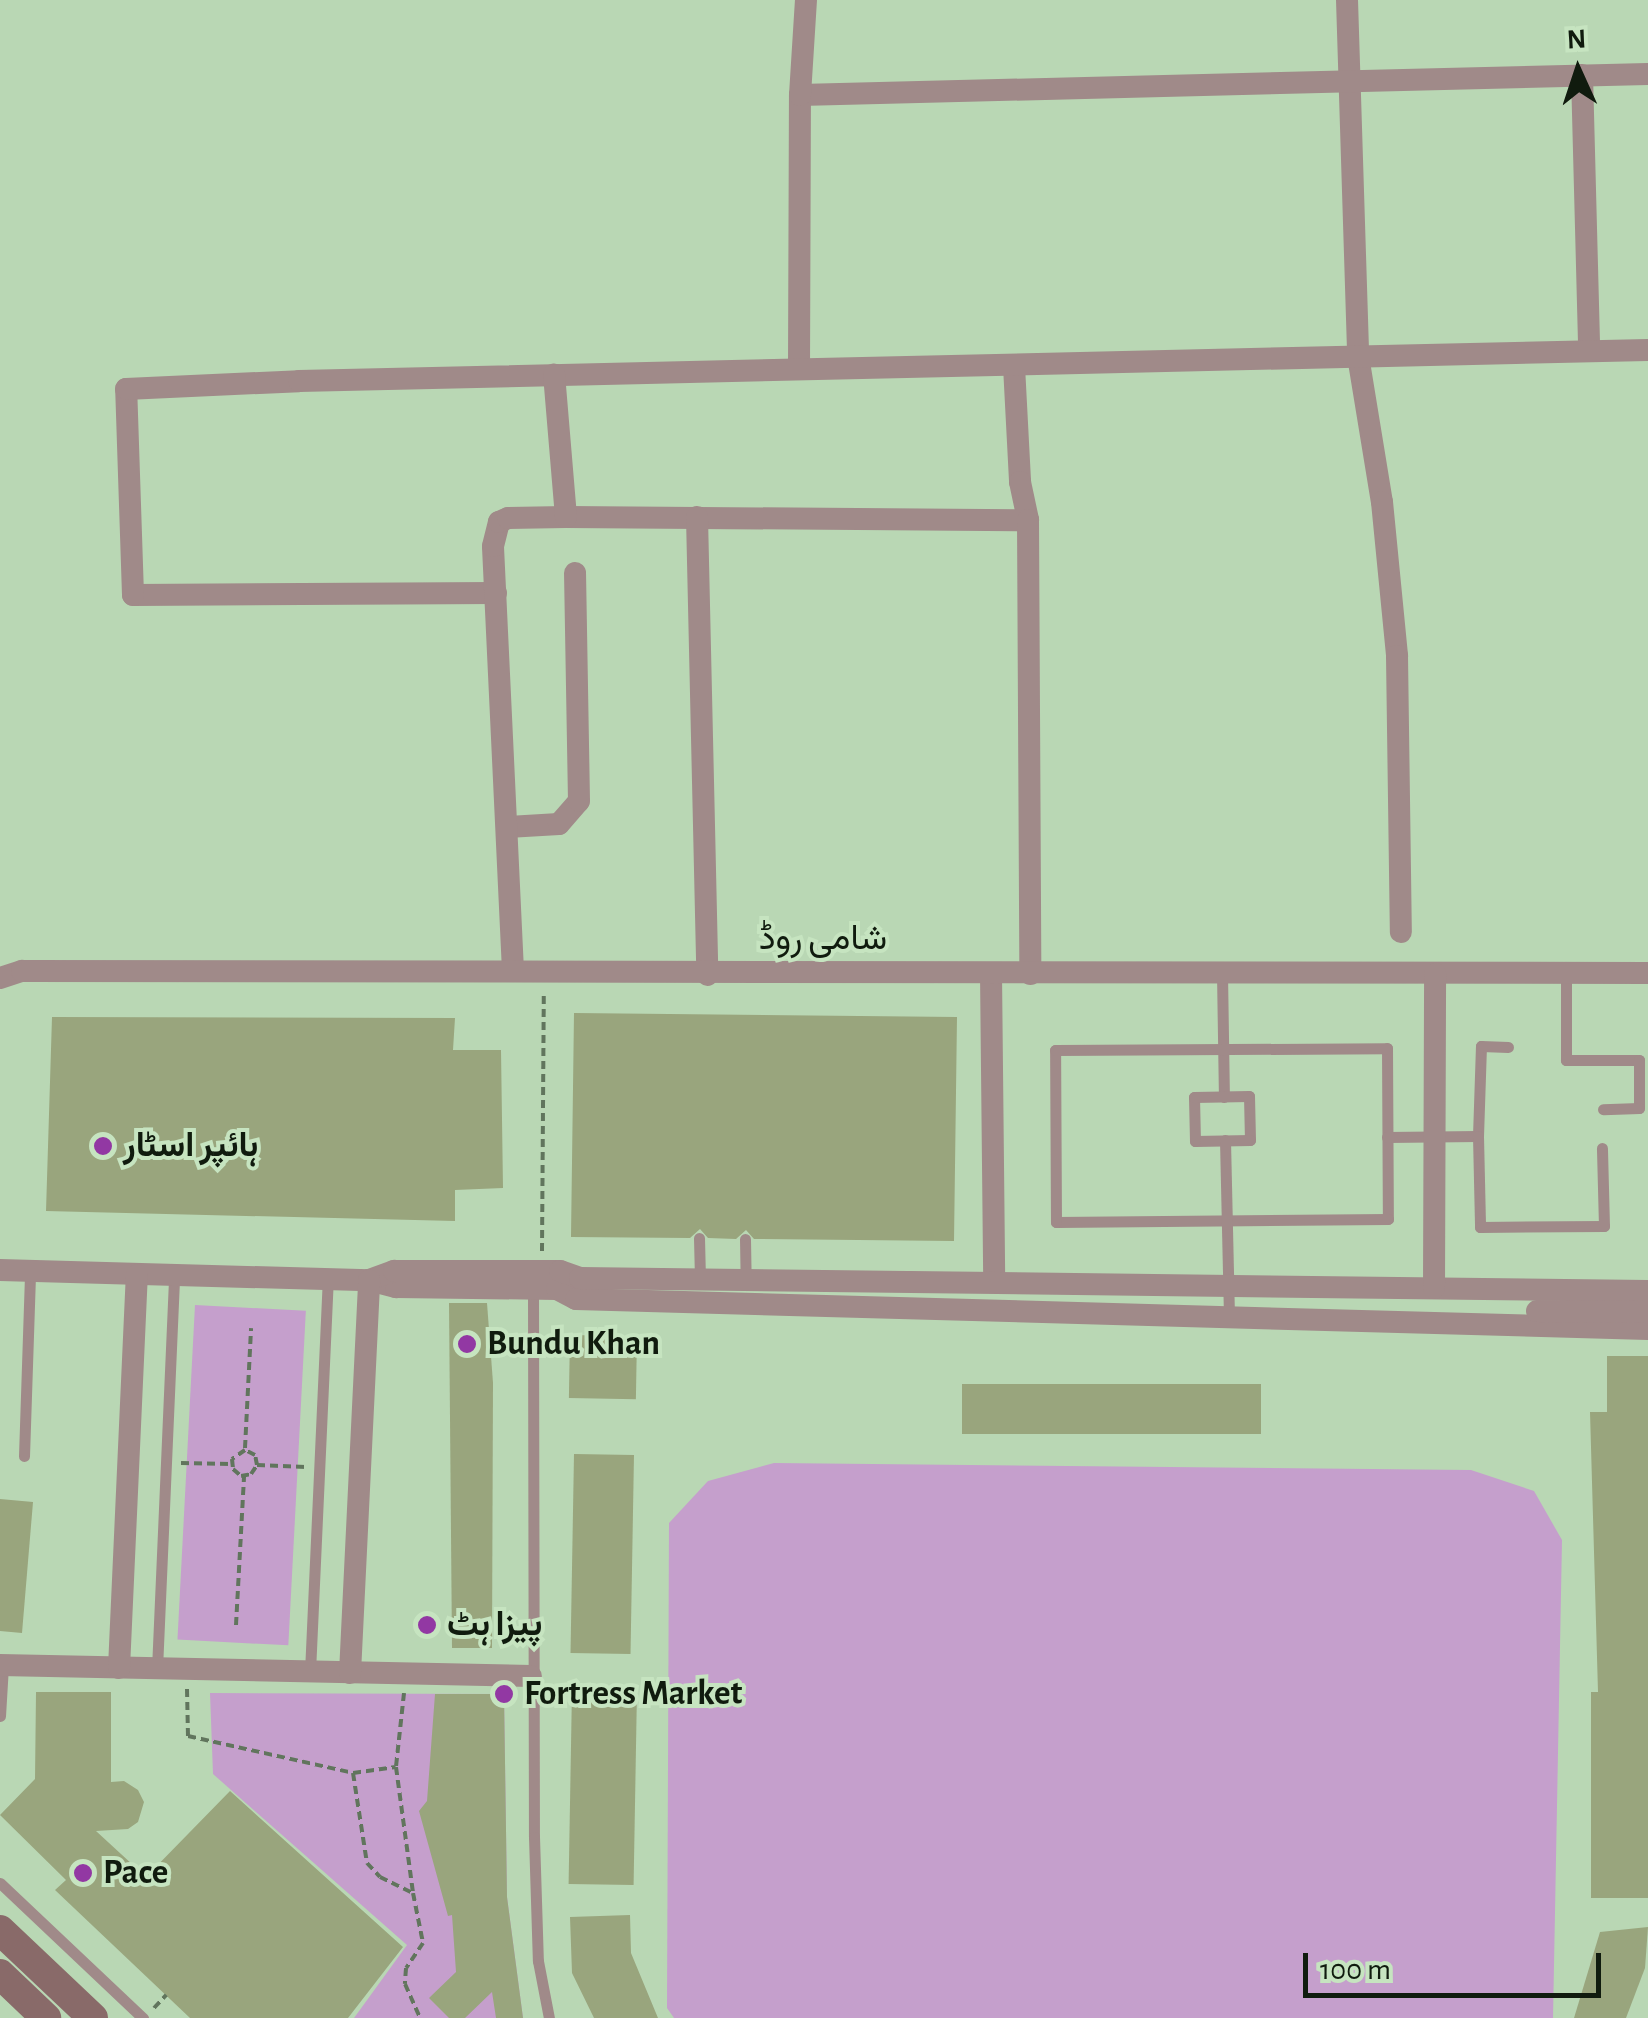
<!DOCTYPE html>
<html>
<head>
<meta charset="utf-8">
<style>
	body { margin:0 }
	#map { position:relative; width:1648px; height:2018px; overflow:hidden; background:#b9d7b4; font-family:"Alegreya Sans",Vazirmatn,sans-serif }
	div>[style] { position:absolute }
	.green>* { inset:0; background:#c59fcc; transform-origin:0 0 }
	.building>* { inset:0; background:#99a57d; transform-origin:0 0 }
	.path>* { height:4px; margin-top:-2px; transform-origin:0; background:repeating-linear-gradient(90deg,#61755d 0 8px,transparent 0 13px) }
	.lane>* { height:11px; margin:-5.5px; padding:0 5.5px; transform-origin:5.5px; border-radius:5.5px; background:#a08a89 }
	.street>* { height:22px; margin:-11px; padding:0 11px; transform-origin:11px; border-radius:11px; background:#a08a89 }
	.secondary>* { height:30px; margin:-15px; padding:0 15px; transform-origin:15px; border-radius:15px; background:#896a69 }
	.dots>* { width:28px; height:28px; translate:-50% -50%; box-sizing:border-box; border:5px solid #c6e4c0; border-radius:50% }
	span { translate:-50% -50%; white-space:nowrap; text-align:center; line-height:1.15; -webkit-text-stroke:8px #c6e4c0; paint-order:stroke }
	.street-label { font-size:35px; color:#101b0e }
	.poi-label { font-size:35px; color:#101b0e; font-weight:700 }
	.left { translate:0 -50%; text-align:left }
	.north { position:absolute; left:1528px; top:20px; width:100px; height:100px; -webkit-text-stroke:8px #c6e4c0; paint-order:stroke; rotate:357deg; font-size:28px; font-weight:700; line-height:40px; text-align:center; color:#101b0e }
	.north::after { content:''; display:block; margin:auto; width:35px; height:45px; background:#101b0e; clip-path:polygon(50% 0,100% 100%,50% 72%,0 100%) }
	.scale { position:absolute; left:1303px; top:1953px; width:298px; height:45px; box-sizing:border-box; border:5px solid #101b0e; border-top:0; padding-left:12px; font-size:30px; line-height:35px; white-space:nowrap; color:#101b0e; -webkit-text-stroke:8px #c6e4c0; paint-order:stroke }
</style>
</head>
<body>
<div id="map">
	<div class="green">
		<i style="left:195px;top:1305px;width:111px;height:335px;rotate:3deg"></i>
		<i style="clip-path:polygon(774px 1463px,1471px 1470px,1534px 1491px,1562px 1540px,1553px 2018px,674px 2018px,667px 2008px,669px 1523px,708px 1481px)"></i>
		<i style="clip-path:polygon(210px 1693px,504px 1694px,507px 1897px,523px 2018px,354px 2018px,407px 1945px,213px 1774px)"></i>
	</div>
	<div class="building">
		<i style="clip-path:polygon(574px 1013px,957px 1017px,954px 1241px,754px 1239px,746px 1230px,736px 1239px,708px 1238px,700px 1229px,690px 1238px,571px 1237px)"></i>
		<i style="clip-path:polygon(52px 1017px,455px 1018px,453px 1050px,501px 1050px,503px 1188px,455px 1190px,455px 1221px,46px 1211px)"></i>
		<i style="clip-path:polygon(449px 1303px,487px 1303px,493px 1383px,492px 1648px,452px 1648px)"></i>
		<i style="left:570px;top:1335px;width:67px;height:63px;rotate:1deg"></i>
		<i style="clip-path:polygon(1607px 1356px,1648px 1356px,1648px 1898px,1591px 1898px,1591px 1692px,1598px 1692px,1590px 1412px,1607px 1412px)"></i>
		<i style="left:962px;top:1384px;width:299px;height:50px"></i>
		<i style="left:574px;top:1454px;width:60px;height:199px;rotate:1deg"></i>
		<i style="clip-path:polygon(0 1499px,33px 1502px,22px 1633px,0 1631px)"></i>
		<i style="left:572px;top:1689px;width:65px;height:195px;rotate:1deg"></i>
		<i style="clip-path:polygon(36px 1692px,111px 1692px,111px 1782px,124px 1781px,138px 1790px,144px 1802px,138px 1822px,128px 1829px,96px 1831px,146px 1877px,230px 1791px,403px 1947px,348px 2018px,190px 2018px,55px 1890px,66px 1880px,0 1815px,35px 1779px)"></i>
		<i style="clip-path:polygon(435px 1694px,504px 1694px,507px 1897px,523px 2018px,496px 2018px,492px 1992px,465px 2018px,449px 2018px,429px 1998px,456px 1972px,452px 1915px,448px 1916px,419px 1811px,427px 1801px)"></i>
		<i style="clip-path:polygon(630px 1915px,631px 1953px,658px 2018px,594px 2018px,572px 1973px,570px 1917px)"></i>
		<i style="clip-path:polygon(1648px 1927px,1645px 1968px,1626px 2018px,1574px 2018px,1600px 1932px)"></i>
	</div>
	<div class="path">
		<i style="left:542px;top:1251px;width:260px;rotate:-89.6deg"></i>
		<i style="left:245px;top:1448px;width:120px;rotate:-87.1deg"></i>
		<i style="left:181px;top:1463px;width:50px;rotate:1.1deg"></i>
		<i style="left:257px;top:1465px;width:10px;rotate:-101deg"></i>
		<i style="left:255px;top:1455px;width:11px;rotate:-153deg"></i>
		<i style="left:245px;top:1450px;width:16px;rotate:145deg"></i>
		<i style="left:232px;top:1459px;width:10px;rotate:84deg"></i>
		<i style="left:233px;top:1469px;width:11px;rotate:41deg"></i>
		<i style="left:241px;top:1476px;width:10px;rotate:-11deg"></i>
		<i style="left:251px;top:1474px;width:11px;rotate:-56deg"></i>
		<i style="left:257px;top:1465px;width:49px;rotate:2.3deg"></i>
		<i style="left:236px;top:1625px;width:149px;rotate:-86.9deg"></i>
		<i style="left:187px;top:1689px;width:47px;rotate:88.8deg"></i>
		<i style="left:188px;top:1736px;width:169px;rotate:12.6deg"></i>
		<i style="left:353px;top:1773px;width:91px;rotate:81.2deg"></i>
		<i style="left:367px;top:1863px;width:19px;rotate:47deg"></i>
		<i style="left:380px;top:1877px;width:37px;rotate:26deg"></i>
		<i style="left:413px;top:1893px;width:51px;rotate:78.7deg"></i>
		<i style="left:423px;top:1943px;width:30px;rotate:124deg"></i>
		<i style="left:406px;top:1968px;width:16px;rotate:94deg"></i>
		<i style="left:405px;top:1984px;width:37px;rotate:66deg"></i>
		<i style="left:404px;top:1693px;width:74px;rotate:96.2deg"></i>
		<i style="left:396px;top:1767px;width:126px;rotate:82.3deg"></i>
		<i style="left:353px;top:1773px;width:43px;rotate:-7.9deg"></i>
		<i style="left:154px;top:2008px;width:18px;rotate:-47deg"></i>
	</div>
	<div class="lane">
		<i style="left:1222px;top:973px;width:124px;rotate:89.1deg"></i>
		<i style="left:1566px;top:974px;width:86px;rotate:90deg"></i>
		<i style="left:1566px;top:1060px;width:73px"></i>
		<i style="left:1639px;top:1060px;width:48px;rotate:90deg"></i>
		<i style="left:1639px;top:1108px;width:36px;rotate:178deg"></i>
		<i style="left:1387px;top:1048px;width:171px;rotate:89.7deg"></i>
		<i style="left:1388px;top:1219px;width:332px;rotate:179.5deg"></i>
		<i style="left:1056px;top:1222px;width:172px;rotate:-90.3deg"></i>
		<i style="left:1055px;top:1050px;width:332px;rotate:-0.3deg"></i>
		<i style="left:1249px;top:1096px;width:44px;rotate:88.7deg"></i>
		<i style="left:1250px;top:1140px;width:55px;rotate:179deg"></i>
		<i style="left:1195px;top:1141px;width:44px;rotate:-91.3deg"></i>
		<i style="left:1194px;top:1097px;width:55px;rotate:-1deg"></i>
		<i style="left:1478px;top:1136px;width:90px;rotate:-88.1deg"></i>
		<i style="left:1481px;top:1046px;width:27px;rotate:2deg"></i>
		<i style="left:1387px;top:1137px;width:91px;rotate:-0.6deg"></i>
		<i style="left:1478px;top:1136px;width:91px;rotate:88.7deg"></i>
		<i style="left:1480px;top:1227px;width:124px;rotate:-0.5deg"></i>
		<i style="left:1604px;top:1226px;width:78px;rotate:-91.5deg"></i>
		<i style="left:1225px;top:1140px;width:178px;rotate:88.7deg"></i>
		<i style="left:699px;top:1238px;width:40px;rotate:88.6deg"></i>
		<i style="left:745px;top:1239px;width:39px;rotate:89deg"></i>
		<i style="left:533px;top:1289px;width:548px;rotate:89.9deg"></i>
		<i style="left:534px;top:1837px;width:124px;rotate:88.2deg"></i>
		<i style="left:538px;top:1961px;width:58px;rotate:79.1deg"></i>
		<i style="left:24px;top:1456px;width:185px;rotate:-88.1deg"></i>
		<i style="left:157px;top:1669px;width:394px;rotate:-87.5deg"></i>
		<i style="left:310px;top:1672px;width:393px;rotate:-87.4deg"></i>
		<i style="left:0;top:1716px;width:50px;rotate:-86.6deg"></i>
		<i style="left:0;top:1883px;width:197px;rotate:43.4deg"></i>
	</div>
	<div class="street">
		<i style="left:1347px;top:0;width:356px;rotate:88.2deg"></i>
		<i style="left:1358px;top:356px;width:148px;rotate:80.7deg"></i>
		<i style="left:1382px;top:502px;width:155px;rotate:84.4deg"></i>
		<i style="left:1397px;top:656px;width:276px;rotate:89.2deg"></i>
		<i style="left:1582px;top:75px;width:274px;rotate:88.5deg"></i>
		<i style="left:800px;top:95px;width:848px;rotate:-1.42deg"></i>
		<i style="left:1014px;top:366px;width:116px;rotate:87deg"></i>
		<i style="left:1020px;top:482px;width:39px;rotate:78deg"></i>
		<i style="left:799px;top:369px;width:274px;rotate:-89.8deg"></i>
		<i style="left:800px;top:95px;width:95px;rotate:-86.4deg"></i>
		<i style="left:566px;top:517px;width:462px;rotate:0.4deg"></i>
		<i style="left:1028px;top:520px;width:454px;rotate:89.7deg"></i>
		<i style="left:697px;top:517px;width:458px;rotate:88.7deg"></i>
		<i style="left:496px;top:593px;width:363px;rotate:179.7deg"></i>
		<i style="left:133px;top:595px;width:206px;rotate:-91.9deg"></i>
		<i style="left:126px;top:389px;width:173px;rotate:-2.6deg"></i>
		<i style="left:299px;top:381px;width:1349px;rotate:-1.32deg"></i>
		<i style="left:507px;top:827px;width:52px;rotate:-3.3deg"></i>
		<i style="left:559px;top:824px;width:30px;rotate:-49deg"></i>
		<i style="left:579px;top:801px;width:228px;rotate:-91deg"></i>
		<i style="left:513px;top:971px;width:425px;rotate:-92.7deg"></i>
		<i style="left:493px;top:546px;width:25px;rotate:-76deg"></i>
		<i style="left:499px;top:522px;width:10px;rotate:-24deg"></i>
		<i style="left:508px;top:518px;width:58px;rotate:-1deg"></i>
		<i style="left:566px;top:517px;width:143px;rotate:-94.8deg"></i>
		<i style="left:991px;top:973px;width:308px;rotate:89.4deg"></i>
		<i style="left:0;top:978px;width:23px;rotate:-18deg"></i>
		<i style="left:22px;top:971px;width:1626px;rotate:0.07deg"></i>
		<i style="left:0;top:1270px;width:369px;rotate:1.6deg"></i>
		<i style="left:369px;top:1280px;width:28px;rotate:15deg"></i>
		<i style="left:396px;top:1287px;width:161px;rotate:0.7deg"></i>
		<i style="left:557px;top:1289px;width:21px;rotate:28deg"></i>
		<i style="left:576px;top:1299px;width:1072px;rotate:1.6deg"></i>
		<i style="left:369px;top:1280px;width:27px;rotate:-20deg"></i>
		<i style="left:394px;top:1271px;width:166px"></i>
		<i style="left:560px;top:1271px;width:21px;rotate:19deg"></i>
		<i style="left:580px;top:1278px;width:1068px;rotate:0.7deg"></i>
		<i style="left:1434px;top:1288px;width:314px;rotate:-89.8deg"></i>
		<i style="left:1537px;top:1311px;width:111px;rotate:0.5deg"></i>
		<i style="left:0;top:1665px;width:531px;rotate:1.19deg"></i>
		<i style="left:119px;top:1668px;width:393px;rotate:-87.4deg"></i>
		<i style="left:350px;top:1673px;width:393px;rotate:-87.2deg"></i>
	</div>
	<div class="secondary">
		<i style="left:0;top:1930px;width:128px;rotate:43.4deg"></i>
		<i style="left:0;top:1974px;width:64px;rotate:43.7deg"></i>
	</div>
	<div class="dots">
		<i style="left:103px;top:1146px;background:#9238a3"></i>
		<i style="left:467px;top:1344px;background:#9238a3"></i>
		<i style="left:427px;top:1625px;background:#9238a3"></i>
		<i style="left:504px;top:1694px;background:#9238a3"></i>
		<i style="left:83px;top:1873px;background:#9238a3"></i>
	</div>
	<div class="street-label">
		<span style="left:823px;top:939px">شامی روڈ</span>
	</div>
	<div class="poi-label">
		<span class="left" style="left:123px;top:1146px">ہائپر اسٹار</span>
		<span class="left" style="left:487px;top:1344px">Bundu Khan</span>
		<span class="left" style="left:447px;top:1625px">پیزا ہٹ</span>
		<span class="left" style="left:524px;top:1694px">Fortress Market</span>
		<span class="left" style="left:103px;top:1873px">Pace</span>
	</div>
	<div class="north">N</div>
	<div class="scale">100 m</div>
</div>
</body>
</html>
